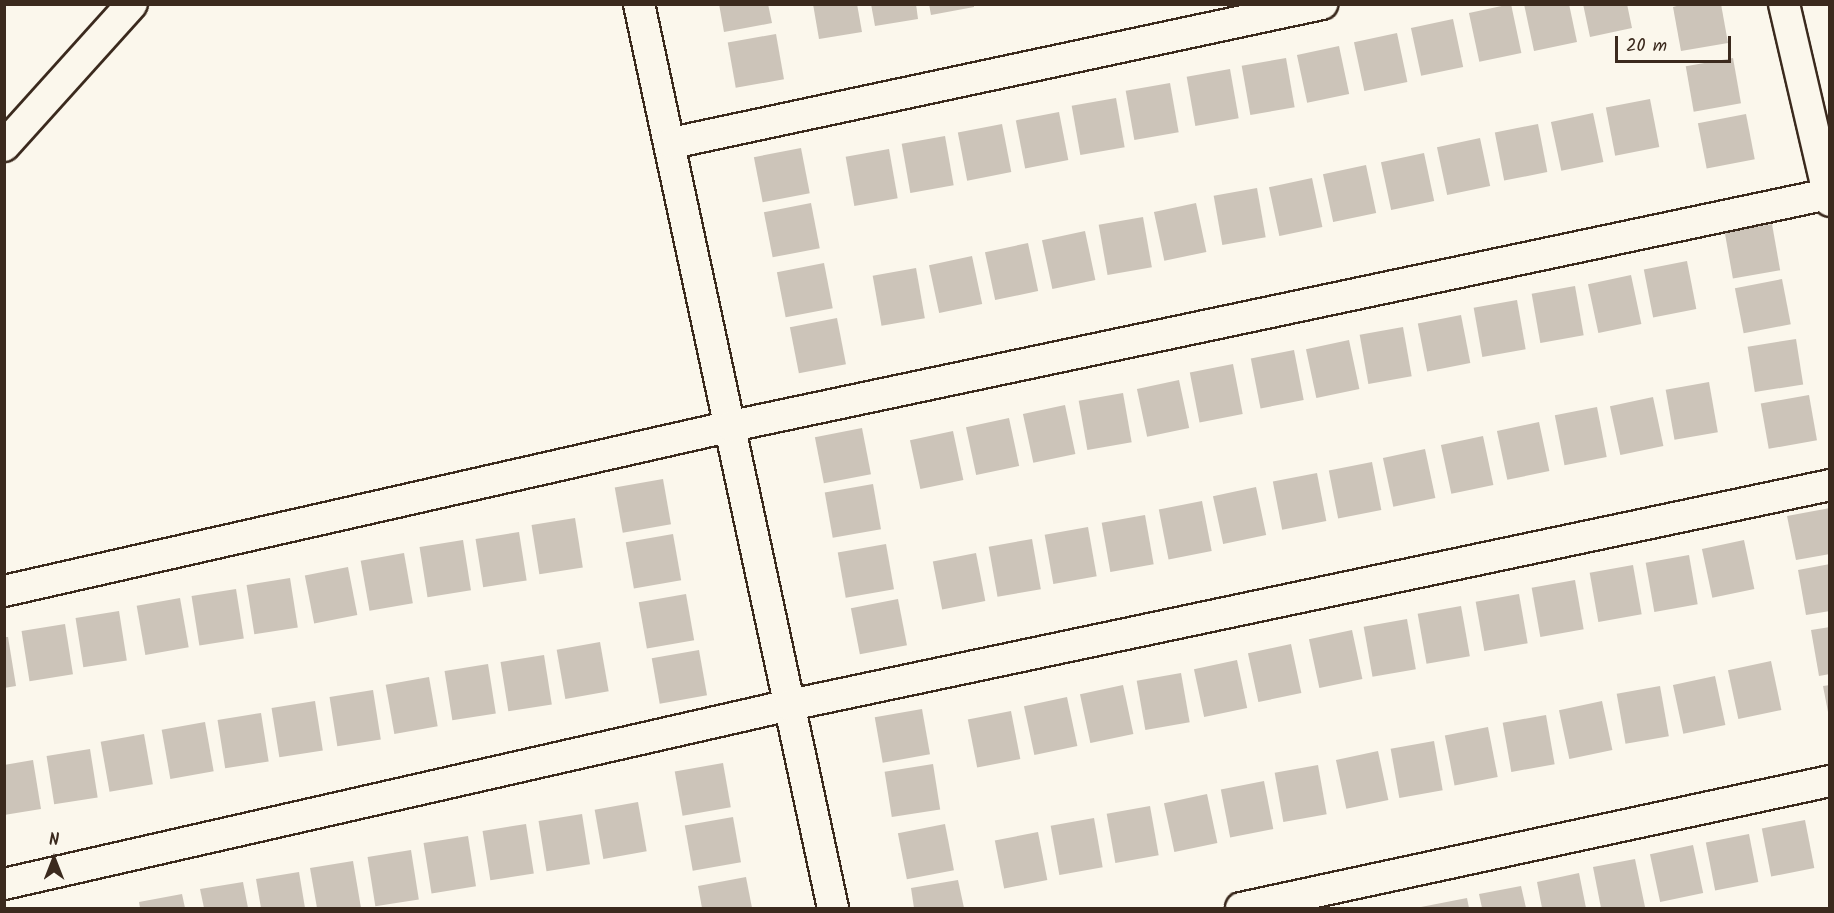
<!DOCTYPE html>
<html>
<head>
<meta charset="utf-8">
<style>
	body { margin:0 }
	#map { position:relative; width:1834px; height:913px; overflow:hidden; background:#fbf7ec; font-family:Kalam,sans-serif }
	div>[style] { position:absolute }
	.building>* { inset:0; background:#ccc4b9; transform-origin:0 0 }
	.roads { filter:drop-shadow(2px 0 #3b2a1e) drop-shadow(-2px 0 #3b2a1e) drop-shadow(0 2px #3b2a1e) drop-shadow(0 -2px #3b2a1e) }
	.street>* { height:30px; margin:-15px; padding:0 15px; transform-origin:15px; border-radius:15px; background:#fbf7ec }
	span { translate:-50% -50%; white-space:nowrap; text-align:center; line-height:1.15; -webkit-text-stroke:4.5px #fbf7ec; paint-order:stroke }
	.frame { position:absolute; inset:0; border:6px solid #3b2a1e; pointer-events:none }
	.north { position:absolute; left:24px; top:829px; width:60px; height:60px; -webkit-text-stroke:4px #fbf7ec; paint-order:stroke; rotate:0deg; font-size:16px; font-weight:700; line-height:24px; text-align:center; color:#3b2a1e }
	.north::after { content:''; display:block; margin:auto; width:21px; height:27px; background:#3b2a1e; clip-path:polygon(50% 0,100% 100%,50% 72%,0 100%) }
	.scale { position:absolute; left:1615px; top:36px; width:116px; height:27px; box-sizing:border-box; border:3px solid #3b2a1e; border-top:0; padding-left:8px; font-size:18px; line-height:21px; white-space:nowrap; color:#3b2a1e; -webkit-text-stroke:4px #fbf7ec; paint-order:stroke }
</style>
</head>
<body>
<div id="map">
	<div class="building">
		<i style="clip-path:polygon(719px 4px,768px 4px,772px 23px,724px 32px)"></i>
		<i style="clip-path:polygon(813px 4px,857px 4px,862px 32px,819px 39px)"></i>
		<i style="clip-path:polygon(871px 4px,916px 4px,918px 19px,875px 26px)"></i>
		<i style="clip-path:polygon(929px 4px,974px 4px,974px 7px,931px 15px)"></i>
		<i style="left:1511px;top:4px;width:50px;height:43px;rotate:78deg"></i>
		<i style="clip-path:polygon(1524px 4px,1569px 4px,1577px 42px,1534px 51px)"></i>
		<i style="clip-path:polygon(1583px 4px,1627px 4px,1632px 28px,1590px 37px)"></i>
		<i style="clip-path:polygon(1684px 4px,1721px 4px,1728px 43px,1681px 51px,1673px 7px)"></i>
		<i style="left:1453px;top:19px;width:49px;height:43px;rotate:78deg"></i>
		<i style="left:1397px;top:33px;width:50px;height:44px;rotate:78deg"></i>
		<i style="left:776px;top:34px;width:46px;height:49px;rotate:80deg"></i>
		<i style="left:1339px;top:46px;width:49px;height:43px;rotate:78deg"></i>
		<i style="left:1286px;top:58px;width:50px;height:45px;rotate:80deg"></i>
		<i style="left:1733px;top:58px;width:46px;height:48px;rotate:80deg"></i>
		<i style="left:1230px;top:69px;width:50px;height:44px;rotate:80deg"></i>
		<i style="left:1170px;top:83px;width:50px;height:45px;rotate:80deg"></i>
		<i style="left:1116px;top:98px;width:50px;height:45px;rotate:80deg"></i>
		<i style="left:1650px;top:99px;width:49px;height:45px;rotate:79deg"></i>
		<i style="left:1059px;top:112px;width:49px;height:44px;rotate:79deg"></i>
		<i style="left:1593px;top:113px;width:50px;height:43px;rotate:78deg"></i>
		<i style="left:1746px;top:114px;width:46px;height:49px;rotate:79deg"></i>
		<i style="left:1002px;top:124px;width:49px;height:45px;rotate:79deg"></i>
		<i style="left:1538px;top:124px;width:49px;height:44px;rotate:79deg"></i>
		<i style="left:945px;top:136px;width:50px;height:44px;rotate:80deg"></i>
		<i style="left:1480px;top:138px;width:49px;height:44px;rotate:78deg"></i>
		<i style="left:801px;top:148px;width:46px;height:48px;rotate:79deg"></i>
		<i style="left:889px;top:149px;width:50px;height:44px;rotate:80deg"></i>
		<i style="left:1424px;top:153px;width:49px;height:44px;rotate:78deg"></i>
		<i style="left:1366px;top:165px;width:49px;height:44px;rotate:78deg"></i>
		<i style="left:1312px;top:178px;width:50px;height:44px;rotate:78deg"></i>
		<i style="left:1257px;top:188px;width:50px;height:44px;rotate:80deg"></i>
		<i style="left:811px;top:203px;width:46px;height:48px;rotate:79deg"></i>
		<i style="left:1196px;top:203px;width:50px;height:43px;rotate:78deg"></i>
		<i style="left:1143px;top:217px;width:51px;height:45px;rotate:80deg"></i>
		<i style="left:1772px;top:224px;width:47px;height:48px;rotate:80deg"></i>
		<i style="left:1085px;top:231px;width:50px;height:44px;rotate:78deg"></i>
		<i style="left:1028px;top:243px;width:49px;height:44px;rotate:78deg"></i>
		<i style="left:972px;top:256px;width:49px;height:44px;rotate:78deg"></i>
		<i style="left:1687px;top:261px;width:49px;height:44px;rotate:79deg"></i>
		<i style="left:824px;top:263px;width:46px;height:48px;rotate:79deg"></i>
		<i style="left:916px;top:268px;width:51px;height:44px;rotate:80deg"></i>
		<i style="left:1631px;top:275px;width:50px;height:44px;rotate:78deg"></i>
		<i style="left:1782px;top:279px;width:46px;height:48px;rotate:79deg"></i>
		<i style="left:1575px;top:286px;width:50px;height:44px;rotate:80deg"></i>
		<i style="left:1517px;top:300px;width:50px;height:44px;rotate:80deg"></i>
		<i style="left:1461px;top:315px;width:49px;height:44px;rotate:79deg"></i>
		<i style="left:837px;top:318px;width:47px;height:48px;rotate:79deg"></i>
		<i style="left:1403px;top:327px;width:50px;height:44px;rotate:80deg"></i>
		<i style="left:1796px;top:339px;width:46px;height:49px;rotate:81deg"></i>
		<i style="left:1349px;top:340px;width:50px;height:44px;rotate:78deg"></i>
		<i style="left:1294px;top:350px;width:51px;height:44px;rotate:79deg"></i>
		<i style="left:1233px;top:364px;width:51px;height:44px;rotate:79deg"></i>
		<i style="left:1179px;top:380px;width:49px;height:43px;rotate:78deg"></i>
		<i style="left:1709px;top:382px;width:51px;height:44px;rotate:80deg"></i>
		<i style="left:1123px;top:393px;width:50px;height:45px;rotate:80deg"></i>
		<i style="left:1809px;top:395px;width:46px;height:49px;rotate:80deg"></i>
		<i style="left:1653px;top:397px;width:50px;height:44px;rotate:78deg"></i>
		<i style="left:1065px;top:405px;width:50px;height:43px;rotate:78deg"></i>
		<i style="left:1597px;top:407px;width:51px;height:43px;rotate:79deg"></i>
		<i style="left:1009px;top:418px;width:49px;height:44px;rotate:78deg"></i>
		<i style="left:1539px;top:422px;width:50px;height:43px;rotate:78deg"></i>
		<i style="left:862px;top:428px;width:47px;height:48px;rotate:79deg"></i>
		<i style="left:953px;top:431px;width:50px;height:44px;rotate:78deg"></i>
		<i style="left:1483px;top:436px;width:50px;height:43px;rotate:78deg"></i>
		<i style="left:1425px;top:449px;width:50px;height:43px;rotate:78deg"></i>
		<i style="left:1372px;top:462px;width:49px;height:44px;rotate:79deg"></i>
		<i style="left:1317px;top:473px;width:49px;height:45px;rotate:79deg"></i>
		<i style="left:663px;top:479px;width:46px;height:49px;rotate:80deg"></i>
		<i style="left:873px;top:484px;width:46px;height:49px;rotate:80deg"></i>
		<i style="left:1256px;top:487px;width:49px;height:44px;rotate:78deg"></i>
		<i style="left:1202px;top:501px;width:51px;height:44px;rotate:79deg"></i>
		<i style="clip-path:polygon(1830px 508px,1830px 554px,1796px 560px,1787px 516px)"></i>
		<i style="left:1145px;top:515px;width:50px;height:44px;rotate:80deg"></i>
		<i style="left:575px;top:518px;width:50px;height:44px;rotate:81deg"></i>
		<i style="left:1088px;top:527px;width:50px;height:44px;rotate:80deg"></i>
		<i style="left:519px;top:532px;width:49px;height:44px;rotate:81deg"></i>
		<i style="left:673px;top:534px;width:47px;height:48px;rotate:80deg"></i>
		<i style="left:1032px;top:539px;width:51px;height:44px;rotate:80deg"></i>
		<i style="left:463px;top:540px;width:51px;height:44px;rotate:81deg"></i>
		<i style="left:1744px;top:540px;width:50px;height:43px;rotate:78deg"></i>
		<i style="left:886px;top:544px;width:46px;height:49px;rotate:80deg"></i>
		<i style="left:404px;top:553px;width:51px;height:44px;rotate:80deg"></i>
		<i style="left:976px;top:553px;width:49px;height:44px;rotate:79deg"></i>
		<i style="left:1689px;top:555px;width:50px;height:44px;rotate:80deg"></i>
		<i style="clip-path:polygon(1830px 564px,1830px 611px,1806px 615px,1798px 570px)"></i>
		<i style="left:1633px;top:565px;width:50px;height:44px;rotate:80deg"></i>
		<i style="left:348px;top:567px;width:49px;height:44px;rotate:79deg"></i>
		<i style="left:290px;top:578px;width:50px;height:44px;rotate:81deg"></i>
		<i style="left:1575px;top:580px;width:50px;height:44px;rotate:80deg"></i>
		<i style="left:236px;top:589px;width:50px;height:45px;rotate:81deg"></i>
		<i style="left:686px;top:594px;width:47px;height:48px;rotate:80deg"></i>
		<i style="left:1519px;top:594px;width:50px;height:44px;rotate:80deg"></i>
		<i style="left:180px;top:598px;width:50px;height:44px;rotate:80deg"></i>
		<i style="left:898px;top:599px;width:47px;height:48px;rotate:79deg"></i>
		<i style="left:1461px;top:606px;width:51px;height:44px;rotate:80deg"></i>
		<i style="left:119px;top:611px;width:50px;height:44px;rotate:81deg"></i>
		<i style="left:1407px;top:619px;width:51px;height:44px;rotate:80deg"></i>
		<i style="left:65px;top:624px;width:51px;height:44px;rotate:81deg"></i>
		<i style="clip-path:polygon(1830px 627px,1830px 674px,1819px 676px,1811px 630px)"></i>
		<i style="left:1352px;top:630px;width:50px;height:44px;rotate:78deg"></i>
		<i style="clip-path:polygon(4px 637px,8px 637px,16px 686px,4px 688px)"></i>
		<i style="left:600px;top:642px;width:50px;height:44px;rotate:80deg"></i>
		<i style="left:1291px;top:644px;width:50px;height:44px;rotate:78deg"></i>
		<i style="left:699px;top:650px;width:46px;height:48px;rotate:80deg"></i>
		<i style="left:544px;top:655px;width:50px;height:44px;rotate:81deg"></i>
		<i style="left:1237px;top:660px;width:49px;height:44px;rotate:78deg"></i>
		<i style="left:1771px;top:661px;width:50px;height:44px;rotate:78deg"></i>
		<i style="left:488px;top:664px;width:50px;height:44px;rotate:81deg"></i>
		<i style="left:1181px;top:673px;width:50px;height:45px;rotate:80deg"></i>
		<i style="left:1715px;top:676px;width:50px;height:43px;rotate:78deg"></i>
		<i style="left:429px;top:677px;width:50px;height:44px;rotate:80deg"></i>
		<i style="left:1123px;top:685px;width:50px;height:44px;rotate:78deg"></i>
		<i style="clip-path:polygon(1830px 685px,1830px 712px,1828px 712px,1823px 686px)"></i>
		<i style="left:1660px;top:686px;width:51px;height:44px;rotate:80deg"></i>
		<i style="left:373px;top:690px;width:50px;height:44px;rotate:81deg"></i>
		<i style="left:1067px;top:697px;width:50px;height:44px;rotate:78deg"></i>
		<i style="left:315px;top:701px;width:50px;height:44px;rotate:81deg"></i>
		<i style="left:1602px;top:701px;width:50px;height:44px;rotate:78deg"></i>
		<i style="left:922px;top:709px;width:46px;height:48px;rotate:80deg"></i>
		<i style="left:1011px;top:711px;width:49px;height:44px;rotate:79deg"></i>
		<i style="left:261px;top:713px;width:49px;height:44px;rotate:81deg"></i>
		<i style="left:1546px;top:715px;width:50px;height:44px;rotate:80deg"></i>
		<i style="left:205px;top:722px;width:50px;height:44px;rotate:80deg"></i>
		<i style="left:1488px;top:727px;width:51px;height:44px;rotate:79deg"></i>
		<i style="left:144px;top:734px;width:51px;height:44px;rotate:80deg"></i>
		<i style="left:1434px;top:741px;width:50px;height:44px;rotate:80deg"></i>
		<i style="left:90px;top:749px;width:49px;height:44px;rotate:81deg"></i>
		<i style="left:1378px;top:751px;width:50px;height:43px;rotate:78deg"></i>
		<i style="clip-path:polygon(33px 760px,41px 809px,4px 815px,4px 765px)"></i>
		<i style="left:723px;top:763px;width:45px;height:49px;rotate:80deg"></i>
		<i style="left:933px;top:764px;width:46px;height:49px;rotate:81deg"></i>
		<i style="left:1318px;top:765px;width:50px;height:44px;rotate:80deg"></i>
		<i style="left:1264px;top:781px;width:49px;height:44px;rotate:79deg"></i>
		<i style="left:1207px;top:794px;width:50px;height:44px;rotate:78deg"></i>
		<i style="left:638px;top:802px;width:50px;height:44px;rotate:80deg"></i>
		<i style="left:1150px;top:806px;width:50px;height:44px;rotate:80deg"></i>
		<i style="left:582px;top:814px;width:51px;height:44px;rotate:81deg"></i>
		<i style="left:733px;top:817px;width:46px;height:49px;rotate:80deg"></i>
		<i style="left:1094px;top:818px;width:50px;height:44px;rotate:80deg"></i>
		<i style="left:1805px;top:820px;width:49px;height:44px;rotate:79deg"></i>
		<i style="left:526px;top:824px;width:50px;height:44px;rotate:81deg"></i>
		<i style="left:945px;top:824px;width:47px;height:48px;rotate:79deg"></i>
		<i style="left:1038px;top:832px;width:49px;height:44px;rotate:79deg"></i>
		<i style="left:1749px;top:834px;width:49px;height:44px;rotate:79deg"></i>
		<i style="left:468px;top:836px;width:51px;height:45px;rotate:81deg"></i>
		<i style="left:1693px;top:845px;width:49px;height:44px;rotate:78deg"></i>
		<i style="left:411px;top:850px;width:50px;height:44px;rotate:81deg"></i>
		<i style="clip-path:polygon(1635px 859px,1645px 907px,1601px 908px,1593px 867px)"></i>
		<i style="clip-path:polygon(353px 861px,361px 908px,317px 908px,310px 868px)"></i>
		<i style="clip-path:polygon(299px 872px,305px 908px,261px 908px,256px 879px)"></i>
		<i style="clip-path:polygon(1579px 873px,1586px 908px,1542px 908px,1537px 882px)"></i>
		<i style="clip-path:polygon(746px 877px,752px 908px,702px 908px,698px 886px)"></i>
		<i style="clip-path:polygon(958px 880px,964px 908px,914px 908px,911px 888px)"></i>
		<i style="clip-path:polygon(243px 882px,248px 908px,204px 908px,200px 889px)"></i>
		<i style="clip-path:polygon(1521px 886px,1526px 908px,1482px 908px,1479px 894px)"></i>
		<i style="clip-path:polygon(182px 894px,185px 908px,140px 908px,139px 902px)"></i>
		<i style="clip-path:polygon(1467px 898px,1469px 908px,1421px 908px,1421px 907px)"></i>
	</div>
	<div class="roads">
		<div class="street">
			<i style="left:639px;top:4px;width:925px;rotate:77.89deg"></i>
			<i style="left:1784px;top:4px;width:202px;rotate:76.9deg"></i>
			<i style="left:672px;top:143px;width:665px;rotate:-12.07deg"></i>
			<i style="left:4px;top:146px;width:191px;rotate:-48deg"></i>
			<i style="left:4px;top:591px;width:746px;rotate:-12.77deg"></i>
			<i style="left:732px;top:426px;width:1120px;rotate:-11.95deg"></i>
			<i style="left:4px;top:884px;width:806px;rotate:-12.83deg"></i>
			<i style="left:790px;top:705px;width:1063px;rotate:-11.94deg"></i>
			<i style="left:1241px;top:908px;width:603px;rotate:-12.17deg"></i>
		</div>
	</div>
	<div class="frame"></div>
	<div class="north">N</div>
	<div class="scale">20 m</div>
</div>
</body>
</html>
